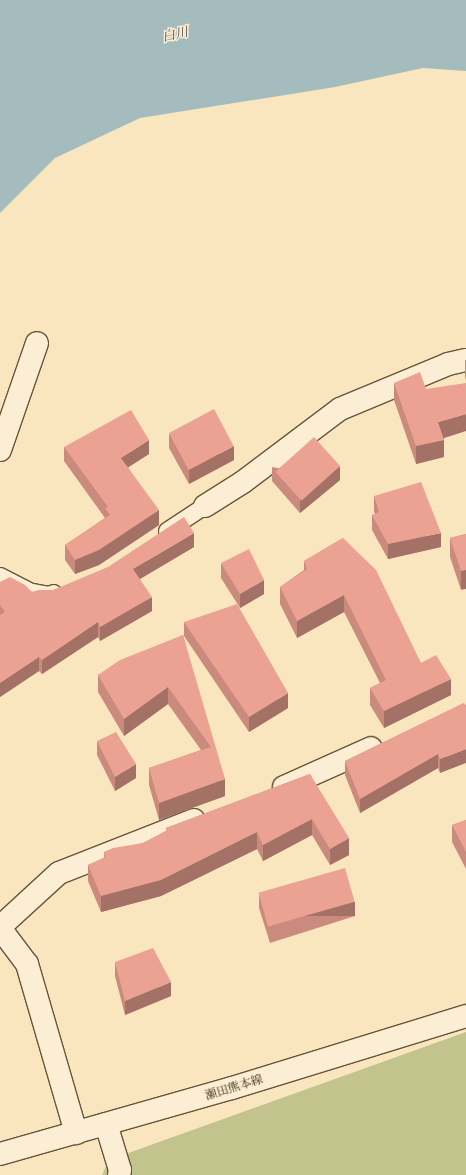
<!DOCTYPE html>
<html>
<head>
<meta charset="utf-8">
<style>
	body { margin:0 }
	#map { position:relative; width:466px; height:1175px; overflow:hidden; background:#f9e5be; font-family:"Libre Caslon Text","Noto Serif JP",serif }
	div>[style] { position:absolute }
	.green>* { inset:0; background:#c3c38e }
	.water>* { inset:0; background:#a4bcbd }
	.roads { filter:drop-shadow(1px 0 #685538) drop-shadow(-1px 0 #685538) drop-shadow(0 1px #685538) drop-shadow(0 -1px #685538) }
	.lane>* { height:16px; margin:-8px; padding:0 8px; transform-origin:8px; border-radius:8px; background:#fbeed5 }
	.street>* { height:22px; margin:-11px; padding:0 11px; transform-origin:11px; border-radius:11px; background:#fbeed5 }
	.secondary>* { height:22px; margin:-11px; padding:0 11px; transform-origin:11px; border-radius:11px; background:#fbeed5 }
	.wall>* { inset:0; background:#ca8b7e }
	.shaded-wall>* { inset:0; background:#a47166; transform-origin:0 0 }
	.building>* { inset:0; background:#eba292; transform-origin:0 0 }
	span { translate:-50% -50%; white-space:nowrap; text-align:center; line-height:1.15; -webkit-text-stroke:3px #fbeed5; paint-order:stroke }
	.street-label { font-size:12px; color:#38250b }
	.water-label { font-size:13px; color:#585240; font-style:italic }
</style>
</head>
<body>
<div id="map">
	<div class="green">
		<i style="clip-path:polygon(466px 1032px,466px 1175px,102px 1175px,109px 1160px)"></i>
	</div>
	<div class="water">
		<i style="clip-path:polygon(0 0,466px 0,466px 71px,423px 68px,335px 87px,140px 118px,55px 158px,0 213px)"></i>
	</div>
	<div class="roads">
		<div class="lane">
			<i style="left:167px;top:531px;width:45px;rotate:-33.3deg"></i>
			<i style="left:0;top:576px;width:36px;rotate:27deg"></i>
			<i style="left:32px;top:592px;width:17px;rotate:10deg"></i>
			<i style="left:49px;top:595px;width:5px;rotate:-22deg"></i>
		</div>
		<div class="street">
			<i style="left:0;top:450px;width:113px;rotate:-70.9deg"></i>
			<i style="left:205px;top:506px;width:45px;rotate:-32.3deg"></i>
			<i style="left:243px;top:482px;width:121px;rotate:-37deg"></i>
			<i style="left:340px;top:409px;width:117px;rotate:-22.6deg"></i>
			<i style="left:448px;top:364px;width:18px;rotate:-13deg"></i>
			<i style="left:284px;top:787px;width:95px;rotate:-24.1deg"></i>
			<i style="left:0;top:927px;width:80px;rotate:-42.5deg"></i>
			<i style="left:59px;top:873px;width:145px;rotate:-21.4deg"></i>
			<i style="left:0;top:928px;width:45px;rotate:53.1deg"></i>
			<i style="left:27px;top:964px;width:176px;rotate:73.8deg"></i>
			<i style="left:106px;top:1124px;width:48px;rotate:73.1deg"></i>
			<i style="left:120px;top:1170px;width:5px;rotate:101deg"></i>
		</div>
		<div class="secondary">
			<i style="left:0;top:1154px;width:241px;rotate:-15.9deg"></i>
			<i style="left:232px;top:1088px;width:245px;rotate:-17.1deg"></i>
		</div>
	</div>
	<div class="wall">
		<i style="clip-path:polygon(465px 360px,466px 360px,466px 380px,465px 377px)"></i>
		<i style="clip-path:polygon(394px 383px,444px 438px,444px 457px,416px 464px,394px 400px)"></i>
		<i style="clip-path:polygon(169px 434px,234px 460px,189px 484px,169px 448px)"></i>
		<i style="clip-path:polygon(64px 447px,149px 454px,128px 467px,159px 525px,99px 565px,75px 574px,65px 560px,65px 545px,105px 518px,64px 461px)"></i>
		<i style="clip-path:polygon(272px 467px,340px 480px,300px 513px,272px 481px)"></i>
		<i style="clip-path:polygon(374px 496px,441px 547px,388px 559px,372px 530px,372px 515px,375px 514px,374px 511px)"></i>
		<i style="clip-path:polygon(466px 534px,466px 589px,461px 590px,450px 557px,450px 538px)"></i>
		<i style="clip-path:polygon(343px 538px,421px 663px,451px 695px,384px 728px,370px 705px,370px 688px,380px 683px,344px 612px,297px 638px,280px 604px,280px 587px,304px 570px,304px 561px)"></i>
		<i style="clip-path:polygon(194px 547px,140px 579px,152px 611px,100px 641px,98px 637px,42px 674px,39px 671px,0 697px,0 582px,32px 592px,53px 590px)"></i>
		<i style="clip-path:polygon(221px 563px,264px 594px,240px 608px,221px 578px)"></i>
		<i style="clip-path:polygon(184px 622px,288px 708px,249px 732px,184px 636px)"></i>
		<i style="clip-path:polygon(183px 635px,225px 796px,159px 820px,149px 785px,149px 768px,201px 750px,168px 704px,124px 736px,98px 692px,98px 675px)"></i>
		<i style="clip-path:polygon(464px 703px,440px 773px,438px 768px,360px 813px,345px 775px,345px 761px)"></i>
		<i style="clip-path:polygon(97px 741px,136px 778px,115px 791px,97px 755px)"></i>
		<i style="clip-path:polygon(310px 774px,349px 855px,330px 865px,312px 835px,263px 861px,257px 849px,161px 896px,101px 912px,88px 881px,88px 865px,104px 858px,104px 852px,143px 843px,166px 831px,166px 828px)"></i>
		<i style="clip-path:polygon(466px 820px,466px 869px,452px 842px,452px 825px)"></i>
		<i style="clip-path:polygon(259px 894px,355px 916px,270px 943px,259px 908px)"></i>
		<i style="clip-path:polygon(115px 962px,171px 996px,125px 1015px,115px 976px)"></i>
	</div>
	<div class="shaded-wall">
		<i style="clip-path:polygon(466px 414px,466px 431px,438px 440px,438px 422px)"></i>
		<i style="clip-path:polygon(149px 440px,149px 454px,121px 472px,121px 458px)"></i>
		<i style="clip-path:polygon(444px 440px,444px 457px,416px 464px,416px 446px)"></i>
		<i style="clip-path:polygon(234px 446px,234px 460px,189px 484px,189px 470px)"></i>
		<i style="clip-path:polygon(340px 466px,340px 480px,300px 513px,300px 499px)"></i>
		<i style="clip-path:polygon(159px 510px,159px 525px,99px 565px,75px 574px,75px 560px)"></i>
		<i style="clip-path:polygon(194px 533px,194px 547px,133px 583px,133px 569px)"></i>
		<i style="clip-path:polygon(441px 533px,441px 547px,388px 559px,388px 544px)"></i>
		<i style="left:466px;top:570px;width:19px;height:5px;rotate:90deg"></i>
		<i style="clip-path:polygon(264px 580px,264px 594px,240px 608px,240px 594px)"></i>
		<i style="clip-path:polygon(344px 595px,344px 612px,297px 638px,297px 621px)"></i>
		<i style="clip-path:polygon(152px 597px,152px 611px,100px 641px,100px 627px)"></i>
		<i style="clip-path:polygon(98px 622px,98px 637px,42px 674px,42px 660px)"></i>
		<i style="clip-path:polygon(39px 657px,39px 671px,0 697px,0 683px)"></i>
		<i style="clip-path:polygon(451px 679px,451px 695px,384px 728px,384px 711px)"></i>
		<i style="clip-path:polygon(168px 687px,168px 704px,124px 736px,124px 719px)"></i>
		<i style="clip-path:polygon(288px 693px,288px 708px,249px 732px,249px 717px)"></i>
		<i style="clip-path:polygon(466px 749px,466px 763px,440px 773px,440px 759px)"></i>
		<i style="clip-path:polygon(438px 754px,438px 768px,360px 813px,360px 799px)"></i>
		<i style="clip-path:polygon(136px 764px,136px 778px,115px 791px,115px 777px)"></i>
		<i style="clip-path:polygon(225px 779px,225px 796px,159px 820px,159px 803px)"></i>
		<i style="clip-path:polygon(312px 819px,312px 835px,263px 861px,263px 845px)"></i>
		<i style="clip-path:polygon(257px 832px,257px 849px,161px 896px,101px 912px,101px 896px)"></i>
		<i style="clip-path:polygon(349px 838px,349px 855px,330px 865px,330px 849px)"></i>
		<i style="left:355px;top:902px;width:14px;height:89px;rotate:90deg"></i>
		<i style="clip-path:polygon(171px 982px,171px 996px,125px 1015px,125px 1001px)"></i>
	</div>
	<div class="building">
		<i style="clip-path:polygon(420px 372px,426px 389px,466px 383px,466px 414px,438px 422px,444px 440px,416px 446px,394px 383px)"></i>
		<i style="left:214px;top:409px;width:42px;height:51px;rotate:62deg"></i>
		<i style="clip-path:polygon(131px 410px,149px 440px,121px 458px,159px 510px,99px 550px,75px 560px,65px 545px,110px 515px,105px 508px,108px 507px,64px 447px)"></i>
		<i style="left:314px;top:437px;width:39px;height:52px;rotate:48deg"></i>
		<i style="clip-path:polygon(421px 482px,441px 533px,388px 544px,372px 515px,379px 512px,374px 496px)"></i>
		<i style="clip-path:polygon(184px 517px,194px 533px,133px 569px,152px 597px,100px 627px,98px 622px,42px 660px,39px 657px,0 683px,0 615px,5px 612px,0 605px,0 582px,10px 577px,25px 585px,32px 592px,39px 590px,53px 590px,108px 567px)"></i>
		<i style="clip-path:polygon(466px 534px,466px 570px,461px 571px,450px 538px)"></i>
		<i style="clip-path:polygon(343px 538px,376px 570px,421px 663px,436px 655px,451px 679px,384px 711px,370px 688px,386px 680px,344px 595px,297px 621px,280px 587px,307px 569px,304px 561px)"></i>
		<i style="clip-path:polygon(249px 549px,264px 580px,240px 594px,221px 563px)"></i>
		<i style="clip-path:polygon(237px 604px,288px 693px,249px 717px,184px 622px)"></i>
		<i style="clip-path:polygon(183px 635px,225px 779px,159px 803px,149px 768px,211px 747px,168px 687px,124px 719px,98px 675px,120px 660px)"></i>
		<i style="clip-path:polygon(464px 703px,466px 705px,466px 749px,440px 759px,438px 754px,360px 799px,345px 761px)"></i>
		<i style="clip-path:polygon(116px 732px,136px 764px,115px 777px,97px 741px)"></i>
		<i style="clip-path:polygon(310px 774px,349px 838px,330px 849px,312px 819px,263px 845px,257px 832px,161px 880px,101px 896px,88px 865px,105px 857px,104px 852px,113px 848px,143px 843px,166px 831px,166px 828px)"></i>
		<i style="clip-path:polygon(466px 820px,466px 852px,452px 825px)"></i>
		<i style="left:345px;top:868px;width:35px;height:90px;rotate:74deg"></i>
		<i style="clip-path:polygon(153px 948px,171px 982px,125px 1001px,115px 962px)"></i>
	</div>
	<div class="street-label">
		<span style="left:234px;top:1087px;rotate:-17deg">瀬田熊本線</span>
	</div>
	<div class="water-label">
		<span style="left:175px;top:34px;rotate:-13deg">白川</span>
	</div>
</div>
</body>
</html>
